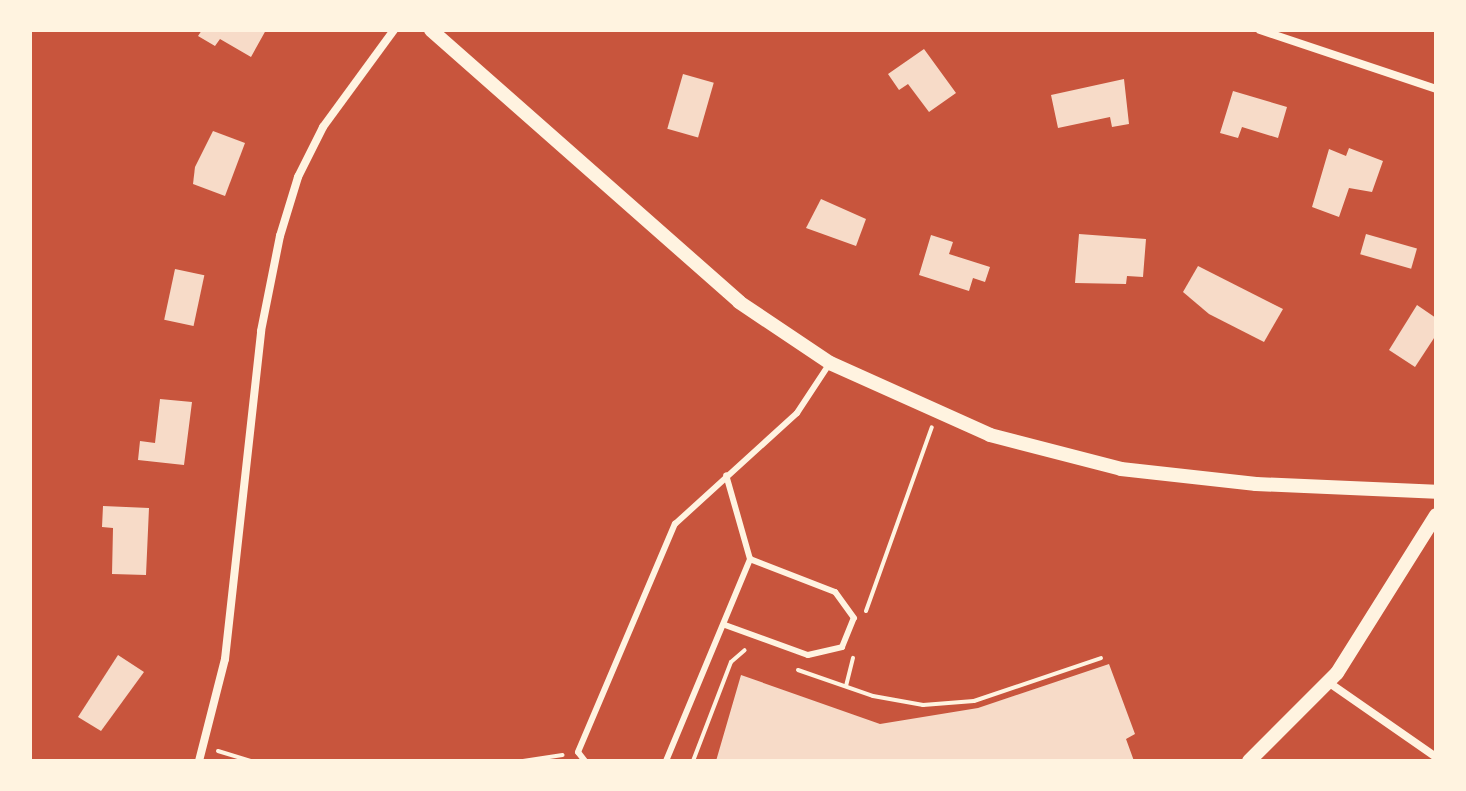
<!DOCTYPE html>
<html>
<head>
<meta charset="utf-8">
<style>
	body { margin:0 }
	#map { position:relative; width:1466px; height:791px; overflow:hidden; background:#c8553d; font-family:Cabin,sans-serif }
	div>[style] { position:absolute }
	.building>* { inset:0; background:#f7dbc8; transform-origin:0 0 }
	.path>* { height:4px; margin:-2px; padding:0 2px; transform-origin:2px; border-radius:2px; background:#fff3e0 }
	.service>* { height:6px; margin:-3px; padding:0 3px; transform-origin:3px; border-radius:3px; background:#fff3e0 }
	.minor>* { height:8px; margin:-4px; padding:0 4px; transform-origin:4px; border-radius:4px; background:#fff3e0 }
	.tertiary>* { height:14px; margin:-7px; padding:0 7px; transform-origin:7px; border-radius:7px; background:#fff3e0 }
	span { translate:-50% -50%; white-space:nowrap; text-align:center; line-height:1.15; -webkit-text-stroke:6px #fff3e0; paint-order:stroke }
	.frame { position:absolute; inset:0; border:32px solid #fff3e0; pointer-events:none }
</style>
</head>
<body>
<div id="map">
	<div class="building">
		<i style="clip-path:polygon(202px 30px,266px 30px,251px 57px,220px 39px,215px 46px,198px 36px)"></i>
		<i style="clip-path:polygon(924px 49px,956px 93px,929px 112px,908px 84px,899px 90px,888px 74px)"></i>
		<i style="left:683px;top:74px;width:32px;height:57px;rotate:16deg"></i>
		<i style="clip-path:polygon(1124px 79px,1129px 124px,1112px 127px,1110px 117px,1058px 128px,1051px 95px)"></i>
		<i style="clip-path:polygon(1233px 91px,1287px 107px,1278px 138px,1242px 127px,1238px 138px,1220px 133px)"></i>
		<i style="clip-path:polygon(213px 131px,245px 143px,225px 196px,193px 184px,195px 167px)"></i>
		<i style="clip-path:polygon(1349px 148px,1383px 161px,1372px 192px,1349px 188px,1339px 217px,1312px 207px,1329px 149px,1346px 156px)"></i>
		<i style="clip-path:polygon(821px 199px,866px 219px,856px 246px,806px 228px)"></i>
		<i style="clip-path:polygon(1079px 234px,1146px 239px,1143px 277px,1127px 276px,1126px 284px,1075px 283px)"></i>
		<i style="left:1366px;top:234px;width:53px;height:21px;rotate:16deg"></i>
		<i style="clip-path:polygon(931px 235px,953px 242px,949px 254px,990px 267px,985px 282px,973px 278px,969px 291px,919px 275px)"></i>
		<i style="clip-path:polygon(1198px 266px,1283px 309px,1264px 342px,1209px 314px,1183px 292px)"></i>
		<i style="left:175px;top:269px;width:30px;height:52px;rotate:12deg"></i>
		<i style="clip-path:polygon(1417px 305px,1436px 318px,1436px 335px,1415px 367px,1389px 350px)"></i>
		<i style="clip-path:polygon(160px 399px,192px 402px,184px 465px,138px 460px,140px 441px,155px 443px)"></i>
		<i style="clip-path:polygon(103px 506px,149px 508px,146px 575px,112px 574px,113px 528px,102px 527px)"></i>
		<i style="clip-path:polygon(118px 655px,144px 672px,101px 731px,78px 717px)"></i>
		<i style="clip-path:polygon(1109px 664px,1135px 734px,1126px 739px,1134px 761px,716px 761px,741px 675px,880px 724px,978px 708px)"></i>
	</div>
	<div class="path">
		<i style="left:866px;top:611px;width:195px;rotate:-70.3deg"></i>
		<i style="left:798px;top:670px;width:79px;rotate:19.1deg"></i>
		<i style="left:873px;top:696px;width:51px;rotate:10.2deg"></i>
		<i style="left:923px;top:705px;width:51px;rotate:-4.5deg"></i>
		<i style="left:974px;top:701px;width:134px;rotate:-18.7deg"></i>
		<i style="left:846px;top:686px;width:29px;rotate:-76deg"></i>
		<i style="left:218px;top:751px;width:34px;rotate:17deg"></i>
		<i style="left:523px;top:761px;width:40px;rotate:-8.5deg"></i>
		<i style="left:693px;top:761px;width:106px;rotate:-69deg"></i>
		<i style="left:731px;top:662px;width:18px;rotate:-41deg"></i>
	</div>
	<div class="service">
		<i style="left:725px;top:625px;width:88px;rotate:19.9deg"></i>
		<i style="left:808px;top:655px;width:35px;rotate:-13deg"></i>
		<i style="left:842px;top:647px;width:31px;rotate:-68deg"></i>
		<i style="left:854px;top:618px;width:32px;rotate:-126deg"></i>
		<i style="left:835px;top:592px;width:91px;rotate:-158.8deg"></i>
		<i style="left:585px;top:761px;width:11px;rotate:-128deg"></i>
		<i style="left:578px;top:752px;width:248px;rotate:-67deg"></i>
		<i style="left:675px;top:524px;width:165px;rotate:-42.3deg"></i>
		<i style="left:797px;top:413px;width:60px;rotate:-56.6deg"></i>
		<i style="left:666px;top:761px;width:219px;rotate:-67.4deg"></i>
		<i style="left:750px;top:559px;width:87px;rotate:-105.9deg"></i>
	</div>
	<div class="minor">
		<i style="left:1260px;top:30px;width:186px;rotate:18.5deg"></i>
		<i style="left:1328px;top:682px;width:131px;rotate:34.8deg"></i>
		<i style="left:199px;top:761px;width:105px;rotate:-75.7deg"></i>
		<i style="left:225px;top:659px;width:330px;rotate:-83.7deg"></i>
		<i style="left:261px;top:331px;width:97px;rotate:-78.7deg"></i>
		<i style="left:280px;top:236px;width:62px;rotate:-73deg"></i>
		<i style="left:298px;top:177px;width:56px;rotate:-63.4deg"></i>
		<i style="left:323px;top:127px;width:120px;rotate:-53.8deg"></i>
	</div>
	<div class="tertiary">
		<i style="left:431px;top:30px;width:411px;rotate:41.4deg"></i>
		<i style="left:739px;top:302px;width:110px;rotate:33.8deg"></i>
		<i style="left:830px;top:363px;width:175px;rotate:24.2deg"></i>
		<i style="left:990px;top:435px;width:135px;rotate:14.5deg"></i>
		<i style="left:1121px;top:469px;width:136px;rotate:6.3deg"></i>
		<i style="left:1256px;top:484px;width:180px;rotate:2.5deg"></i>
		<i style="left:1249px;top:761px;width:124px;rotate:-45deg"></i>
		<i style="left:1337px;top:673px;width:186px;rotate:-57.9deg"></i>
	</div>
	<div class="frame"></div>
</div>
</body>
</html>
